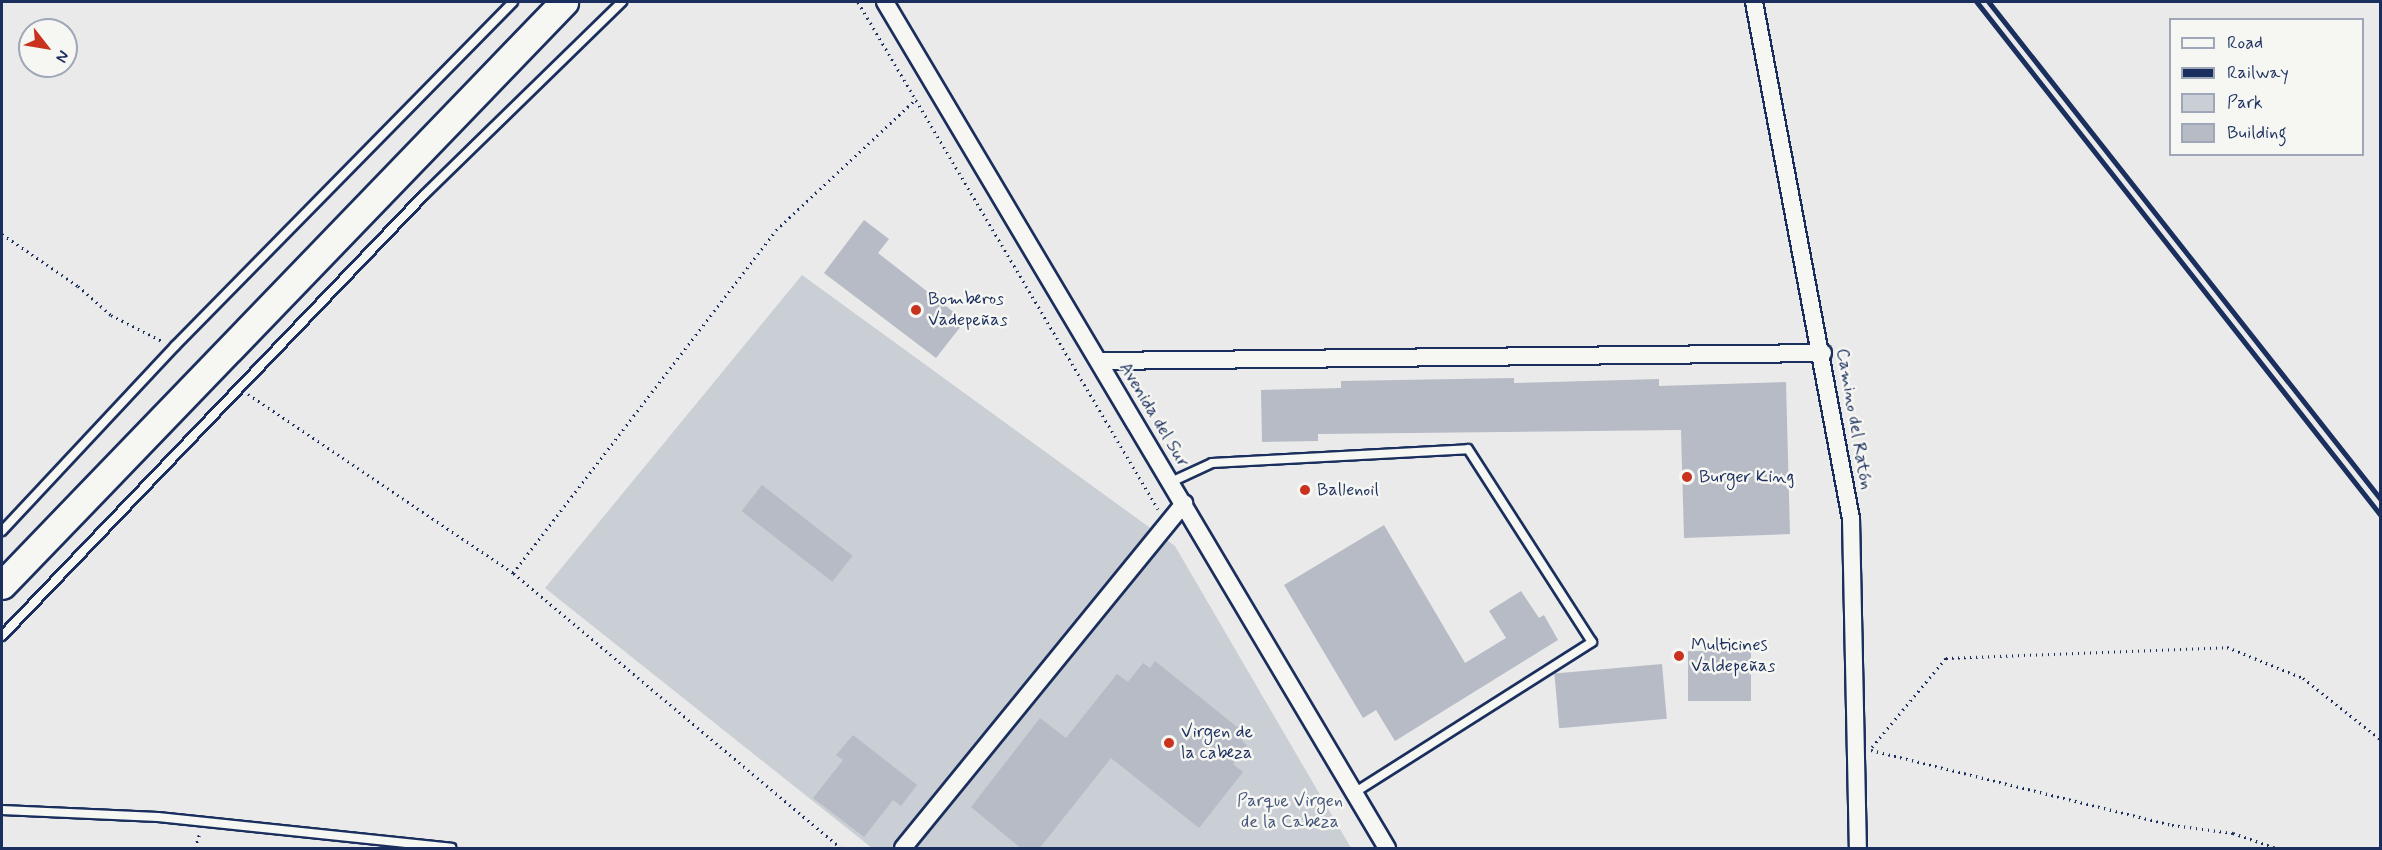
<!DOCTYPE html>
<html>
<head>
<meta charset="utf-8">
<style>
	body { margin:0 }
	#map { position:relative; width:2382px; height:850px; overflow:hidden; background:#e9eae9; font-family:Mynerve,sans-serif }
	div>[style] { position:absolute }
	.green>* { inset:0; background:#caced5 }
	.building>* { inset:0; background:#b6bbc6; transform-origin:0 0 }
	.path>* { height:3px; margin-top:-1.5px; transform-origin:0; background:repeating-linear-gradient(90deg,#1b2f5e 0 1.5px,transparent 0 6px) }
	.roads { filter:drop-shadow(2px 0 #1b2f5e) drop-shadow(-2px 0 #1b2f5e) drop-shadow(0 2px #1b2f5e) drop-shadow(0 -2px #1b2f5e) }
	.lane>* { height:8px; margin:-4px; padding:0 4px; transform-origin:4px; border-radius:4px; background:#f6f6f2 }
	.street>* { height:16px; margin:-8px; padding:0 8px; transform-origin:8px; border-radius:8px; background:#f6f6f2 }
	.primary>* { height:27px; margin:-13.5px; padding:0 13.5px; transform-origin:13.5px; border-radius:13.5px; background:#f6f6f2 }
	.rail>* { height:4.5px; margin:-2.25px; padding:0 2.25px; transform-origin:2.25px; border-radius:2.25px; background:#1b2f5e }
	.dots>* { width:16px; height:16px; translate:-50% -50%; box-sizing:border-box; border:3px solid #f6f6f2; border-radius:50% }
	span { translate:-50% -50%; white-space:nowrap; text-align:center; line-height:1.15; -webkit-text-stroke:5px #f6f6f2; paint-order:stroke }
	.poi-label { font-size:18px; color:#1b2f5e }
	.left { translate:0 -50%; text-align:left }
	.street-label { font-size:18px; color:#1b2f5e }
	.park-label { font-size:18px; color:#47577c }
	.frame { position:absolute; inset:0; border:3px solid #1b2f5e; pointer-events:none }
	.legend { position:absolute; left:2169px; top:18px; width:195px; height:138px; box-sizing:border-box; background:#f6f6f2; border:2px solid #9ea6b7; margin:0; padding:8px 10px; list-style:none; font-size:18px; color:#1b2f5e }
	.legend li { display:flex; align-items:center; gap:12px; height:30px }
	.legend b { width:30px; border:2px solid #9ea6b7 }
	.north { position:absolute; left:18px; top:18px; width:60px; height:60px; box-sizing:border-box; background:#f6f6f2; border:2px solid #9ea6b7; border-radius:50%; rotate:121deg; font-size:16px; font-weight:700; line-height:24px; text-align:center; color:#1b2f5e }
	.north::after { content:''; display:block; margin:auto; width:21px; height:27px; background:#c8321e; clip-path:polygon(50% 0,100% 100%,50% 72%,0 100%) }
</style>
</head>
<body>
<div id="map">
	<div class="green">
		<i style="clip-path:polygon(802px 275px,1175px 546px,1351px 848px,872px 848px,545px 588px)"></i>
	</div>
	<div class="building">
		<i style="clip-path:polygon(864px 220px,889px 239px,878px 253px,965px 321px,936px 358px,824px 273px)"></i>
		<i style="clip-path:polygon(1514px 378px,1514px 383px,1659px 379px,1659px 386px,1786px 382px,1790px 534px,1684px 538px,1681px 430px,1318px 434px,1318px 441px,1262px 442px,1261px 390px,1341px 388px,1341px 381px)"></i>
		<i style="left:762px;top:485px;width:115px;height:33px;rotate:38deg"></i>
		<i style="clip-path:polygon(1384px 525px,1465px 663px,1506px 638px,1489px 611px,1521px 591px,1539px 618px,1544px 615px,1558px 640px,1395px 741px,1376px 710px,1363px 718px,1284px 585px)"></i>
		<i style="left:1688px;top:651px;width:63px;height:50px"></i>
		<i style="clip-path:polygon(1155px 661px,1247px 735px,1242px 741px,1247px 745px,1233px 764px,1243px 772px,1199px 828px,1111px 758px,1039px 849px,1022px 849px,971px 807px,1040px 718px,1066px 738px,1117px 674px,1128px 682px,1143px 663px,1150px 668px)"></i>
		<i style="left:1662px;top:664px;width:55px;height:108px;rotate:85deg"></i>
		<i style="clip-path:polygon(853px 735px,917px 785px,901px 806px,893px 800px,864px 837px,813px 798px,843px 760px,836px 755px)"></i>
	</div>
	<div class="path">
		<i style="left:858px;top:2px;width:589px;rotate:59.39deg"></i>
		<i style="left:2px;top:234px;width:92px;rotate:34.4deg"></i>
		<i style="left:78px;top:286px;width:44px;rotate:41.3deg"></i>
		<i style="left:111px;top:315px;width:57px;rotate:27deg"></i>
		<i style="left:248px;top:394px;width:320px;rotate:34deg"></i>
		<i style="left:1872px;top:747px;width:116px;rotate:-50.3deg"></i>
		<i style="left:1946px;top:658px;width:281px;rotate:-2.2deg"></i>
		<i style="left:2227px;top:647px;width:82px;rotate:22.2deg"></i>
		<i style="left:2303px;top:678px;width:98px;rotate:38.4deg"></i>
		<i style="left:1871px;top:750px;width:310px;rotate:14deg"></i>
		<i style="left:2172px;top:825px;width:62px;rotate:7.5deg"></i>
		<i style="left:2233px;top:833px;width:46px;rotate:19.2deg"></i>
		<i style="left:195px;top:848px;width:16px;rotate:-72deg"></i>
		<i style="left:841px;top:848px;width:428px;rotate:-140deg"></i>
		<i style="left:513px;top:573px;width:432px;rotate:-52.5deg"></i>
		<i style="left:776px;top:230px;width:192px;rotate:-43.1deg"></i>
	</div>
	<div class="roads">
		<div class="lane">
			<i style="left:1171px;top:482px;width:45px;rotate:-24.9deg"></i>
			<i style="left:1212px;top:463px;width:256px;rotate:-3.1deg"></i>
			<i style="left:1468px;top:449px;width:229px;rotate:57.3deg"></i>
			<i style="left:1592px;top:642px;width:282px;rotate:147.6deg"></i>
			<i style="left:2px;top:531px;width:253px;rotate:-46.9deg"></i>
			<i style="left:175px;top:346px;width:482px;rotate:-45.5deg"></i>
			<i style="left:2px;top:636px;width:610px;rotate:-46.26deg"></i>
			<i style="left:424px;top:195px;width:277px;rotate:-44.3deg"></i>
			<i style="left:2px;top:810px;width:156px;rotate:2.6deg"></i>
			<i style="left:158px;top:817px;width:295px;rotate:6deg"></i>
		</div>
		<div class="street">
			<i style="left:885px;top:2px;width:984px;rotate:59.32deg"></i>
			<i style="left:1754px;top:2px;width:526px;rotate:79.37deg"></i>
			<i style="left:1851px;top:519px;width:329px;rotate:88.8deg"></i>
			<i style="left:1099px;top:361px;width:724px;rotate:-0.63deg"></i>
			<i style="left:903px;top:848px;width:445px;rotate:-50.8deg"></i>
		</div>
		<div class="primary">
			<i style="left:2px;top:585px;width:810px;rotate:-46.05deg"></i>
		</div>
	</div>
	<div class="rail">
		<i style="left:1977px;top:2px;width:652px;rotate:51.79deg"></i>
		<i style="left:1989px;top:2px;width:632px;rotate:51.75deg"></i>
	</div>
	<div class="dots">
		<i style="left:916px;top:310px;background:#c8321e"></i>
		<i style="left:1687px;top:477px;background:#c8321e"></i>
		<i style="left:1305px;top:490px;background:#c8321e"></i>
		<i style="left:1679px;top:656px;background:#c8321e"></i>
		<i style="left:1169px;top:743px;background:#c8321e"></i>
	</div>
	<div class="poi-label">
		<span class="left" style="left:928px;top:310px">Bomberos<br>Vadepeñas</span>
		<span class="left" style="left:1699px;top:477px">Burger King</span>
		<span class="left" style="left:1317px;top:490px">Ballenoil</span>
		<span class="left" style="left:1691px;top:656px">Multicines<br>Valdepeñas</span>
		<span class="left" style="left:1181px;top:743px">Virgen de<br>la cabeza</span>
	</div>
	<div class="street-label">
		<span style="left:1154px;top:415px;rotate:59deg">Avenida del Sur</span>
		<span style="left:1854px;top:419px;rotate:80deg">Camino del Ratón</span>
	</div>
	<div class="park-label">
		<span style="left:1290px;top:812px">Parque Virgen<br>de la Cabeza</span>
	</div>
	<div class="frame"></div>
	<ul class="legend">
	<li><b style="height:8px;background:#f6f6f2"></b>Road</li>
	<li><b style="height:8px;background:#1b2f5e"></b>Railway</li>
	<li><b style="height:16px;background:#caced5"></b>Park</li>
	<li><b style="height:16px;background:#b6bbc6"></b>Building</li>
	</ul>
	<div class="north">N</div>
</div>
</body>
</html>
